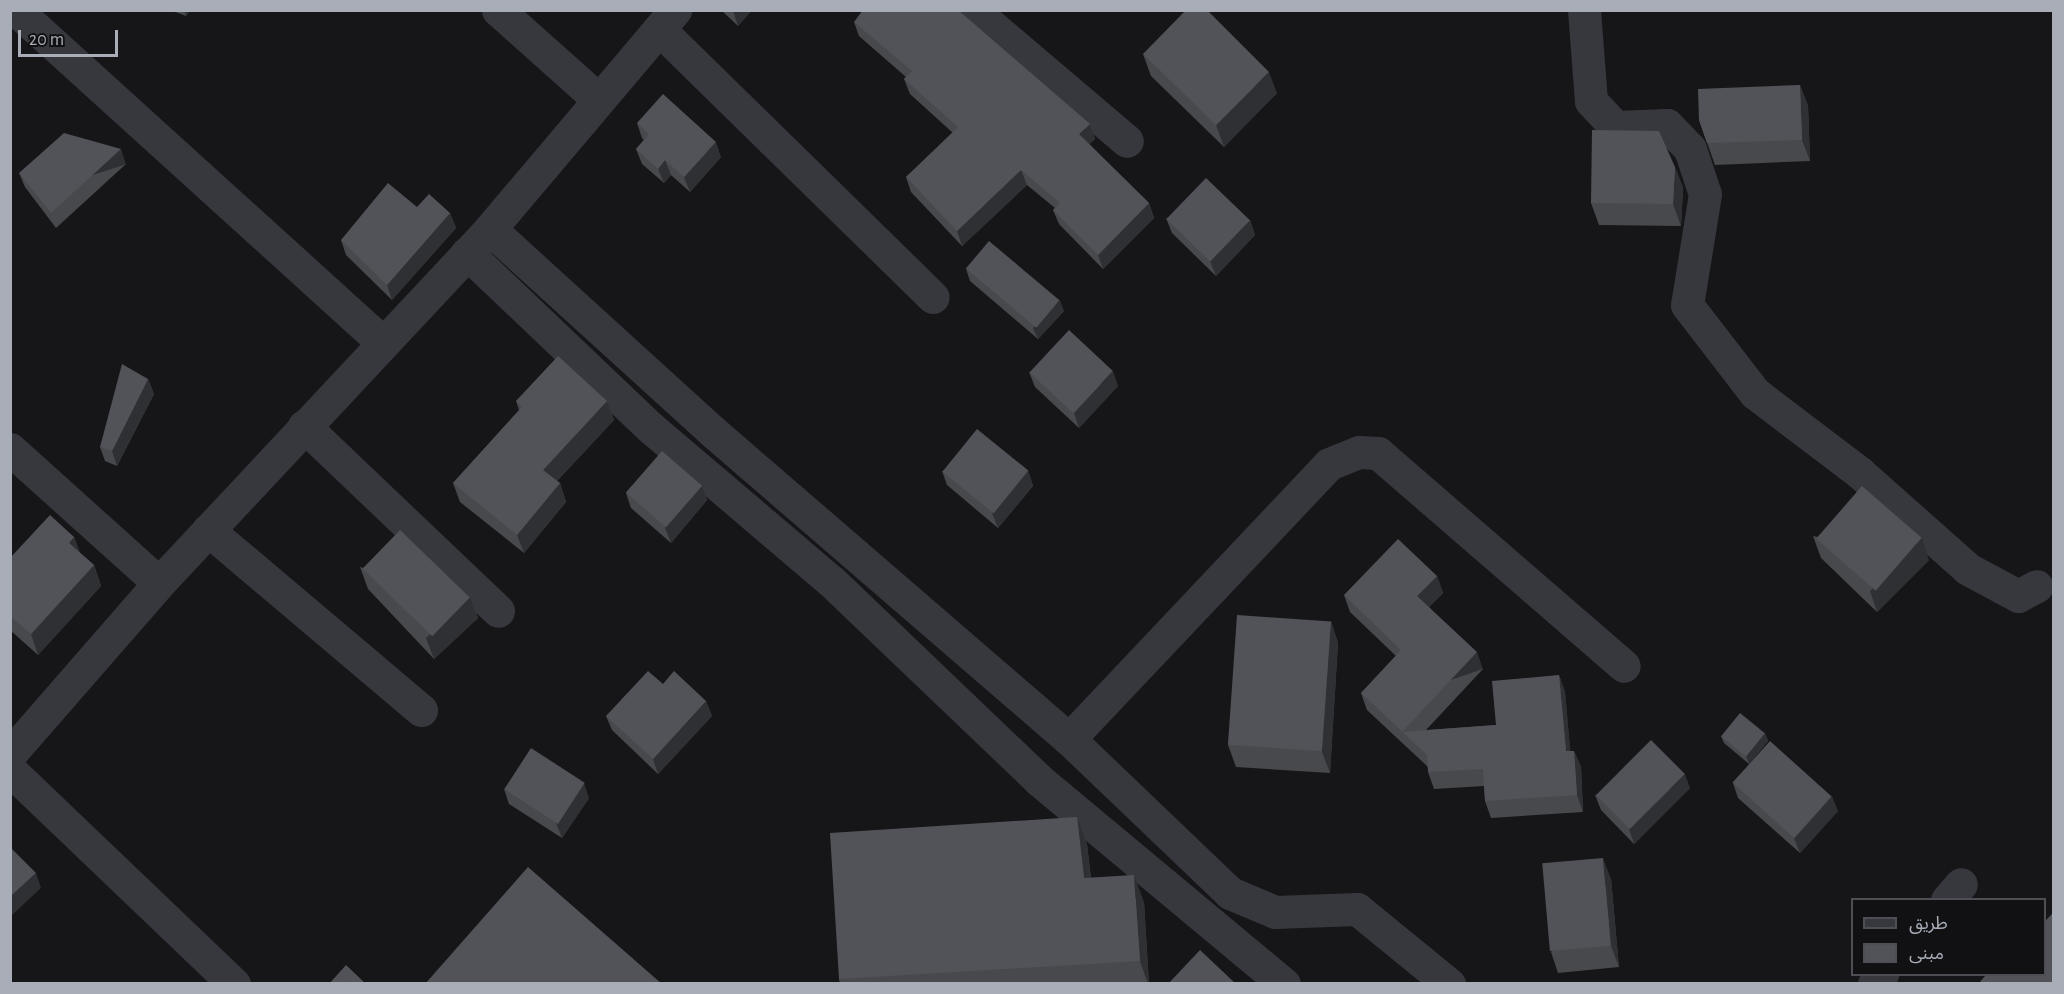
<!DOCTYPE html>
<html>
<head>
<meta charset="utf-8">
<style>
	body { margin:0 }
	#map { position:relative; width:2064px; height:994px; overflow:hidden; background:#161618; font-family:"Alegreya Sans","Noto Sans Arabic",sans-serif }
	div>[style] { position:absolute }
	.minor>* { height:33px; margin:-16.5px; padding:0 16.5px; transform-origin:16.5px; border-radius:16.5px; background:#37383d }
	.wall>* { inset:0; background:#47494d }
	.shaded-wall>* { inset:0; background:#2f3033; transform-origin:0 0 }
	.building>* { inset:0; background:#525359; transform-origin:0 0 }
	span { translate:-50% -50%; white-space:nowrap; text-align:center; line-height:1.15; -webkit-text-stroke:6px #111113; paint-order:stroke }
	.frame { position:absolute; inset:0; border:12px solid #a8adb8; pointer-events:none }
	.legend { position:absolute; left:1851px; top:898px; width:195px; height:78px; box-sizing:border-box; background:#111113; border:2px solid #4d4f55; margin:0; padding:8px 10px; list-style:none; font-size:18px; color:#a8adb8 }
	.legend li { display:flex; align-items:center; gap:12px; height:30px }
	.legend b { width:30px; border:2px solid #4d4f55 }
	.scale { position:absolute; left:18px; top:30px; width:100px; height:27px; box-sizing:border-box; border:3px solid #a8adb8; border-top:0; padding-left:8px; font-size:18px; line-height:21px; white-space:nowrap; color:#a8adb8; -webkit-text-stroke:4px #111113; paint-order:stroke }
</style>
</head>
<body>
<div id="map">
	<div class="minor">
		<i style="left:16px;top:10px;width:493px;rotate:42.2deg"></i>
		<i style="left:498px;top:10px;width:135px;rotate:41.7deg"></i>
		<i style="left:973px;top:10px;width:202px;rotate:40.4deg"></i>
		<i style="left:1584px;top:10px;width:91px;rotate:85.6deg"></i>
		<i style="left:1591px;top:101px;width:35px;rotate:47deg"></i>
		<i style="left:1615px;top:127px;width:52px;rotate:-2.2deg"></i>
		<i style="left:1667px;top:125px;width:33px;rotate:46deg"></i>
		<i style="left:1690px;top:149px;width:47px;rotate:71.6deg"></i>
		<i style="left:1705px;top:194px;width:112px;rotate:99.2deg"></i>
		<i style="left:1687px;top:305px;width:111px;rotate:52.3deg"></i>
		<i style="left:1755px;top:393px;width:132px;rotate:37.3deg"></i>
		<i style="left:1860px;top:473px;width:144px;rotate:41.6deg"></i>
		<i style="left:1968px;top:569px;width:57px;rotate:28.4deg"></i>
		<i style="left:2018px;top:596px;width:21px;rotate:-28deg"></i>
		<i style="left:659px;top:29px;width:383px;rotate:44.4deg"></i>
		<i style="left:490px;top:229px;width:300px;rotate:42.3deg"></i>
		<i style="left:712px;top:431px;width:472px;rotate:40.8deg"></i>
		<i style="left:1069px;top:739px;width:223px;rotate:43.7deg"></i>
		<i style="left:1230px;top:893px;width:49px;rotate:22.9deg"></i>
		<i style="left:1275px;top:912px;width:82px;rotate:-2.1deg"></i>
		<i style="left:1357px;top:909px;width:119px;rotate:39.2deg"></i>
		<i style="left:467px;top:253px;width:254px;rotate:43.6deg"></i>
		<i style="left:651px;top:428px;width:236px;rotate:40.4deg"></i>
		<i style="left:831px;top:581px;width:288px;rotate:43.7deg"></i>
		<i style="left:1039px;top:780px;width:319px;rotate:39.8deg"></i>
		<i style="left:304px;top:426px;width:268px;rotate:43.6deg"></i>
		<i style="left:10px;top:449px;width:200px;rotate:42deg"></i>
		<i style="left:208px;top:530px;width:279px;rotate:40.2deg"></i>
		<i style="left:1069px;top:739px;width:378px;rotate:-46.6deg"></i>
		<i style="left:1329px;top:464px;width:32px;rotate:-22deg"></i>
		<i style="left:1359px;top:452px;width:19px;rotate:3deg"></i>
		<i style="left:1378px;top:453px;width:325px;rotate:40.9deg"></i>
		<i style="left:10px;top:754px;width:227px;rotate:-48.9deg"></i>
		<i style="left:159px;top:583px;width:485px;rotate:-46.9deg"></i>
		<i style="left:490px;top:229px;width:287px;rotate:-49.8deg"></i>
		<i style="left:10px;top:770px;width:310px;rotate:43.7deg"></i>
		<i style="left:1947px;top:900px;width:21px;rotate:-49deg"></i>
		<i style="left:1874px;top:984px;width:13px;rotate:-51deg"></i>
	</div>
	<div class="wall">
		<i style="clip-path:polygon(170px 10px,190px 10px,186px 16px)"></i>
		<i style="clip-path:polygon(721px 10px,752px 10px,738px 26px)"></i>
		<i style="clip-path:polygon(854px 22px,1090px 124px,1095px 139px,1089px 144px,1149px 203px,1154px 218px,1103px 269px,1059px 224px,1053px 210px,1055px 208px,1027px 185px,962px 246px,911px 192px,906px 177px,953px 133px,910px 94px,904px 79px,906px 77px,859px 36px)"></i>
		<i style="clip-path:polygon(1143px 54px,1277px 93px,1224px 147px,1151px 76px)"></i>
		<i style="clip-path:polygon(1800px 85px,1808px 106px,1810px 161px,1715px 165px,1699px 120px)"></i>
		<i style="clip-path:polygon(637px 123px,721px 157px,690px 192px,671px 175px,664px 183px,642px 164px,636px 149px,644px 140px,642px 138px)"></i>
		<i style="clip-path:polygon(126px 164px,56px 228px,25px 187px,19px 173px)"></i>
		<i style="clip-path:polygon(1675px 167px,1683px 188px,1681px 226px,1599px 225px,1591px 203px)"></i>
		<i style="clip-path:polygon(450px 213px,456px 228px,392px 300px,346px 255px,341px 240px)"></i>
		<i style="clip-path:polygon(1166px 218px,1250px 220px,1255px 235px,1216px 276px,1172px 233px)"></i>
		<i style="clip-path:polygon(966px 269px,1064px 311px,1038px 339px,970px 281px)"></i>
		<i style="clip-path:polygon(1029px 372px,1118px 386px,1079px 428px,1035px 387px)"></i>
		<i style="clip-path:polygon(148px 379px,154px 394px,117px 466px,105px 461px,100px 447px)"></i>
		<i style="clip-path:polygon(516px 401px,607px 401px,614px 420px,557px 481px,560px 483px,566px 502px,524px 553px,460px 502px,453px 483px,519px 410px)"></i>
		<i style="clip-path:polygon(942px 471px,1028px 471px,1033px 486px,998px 528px,947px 485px)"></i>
		<i style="clip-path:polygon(702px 486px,707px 500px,671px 543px,631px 508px,626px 493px)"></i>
		<i style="clip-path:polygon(1813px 536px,1929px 560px,1877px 612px,1821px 558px)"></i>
		<i style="clip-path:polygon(74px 537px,80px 553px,94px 565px,101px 586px,38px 655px,10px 630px,10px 558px)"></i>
		<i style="clip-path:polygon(360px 567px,470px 597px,478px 618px,434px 659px,368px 589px)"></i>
		<i style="clip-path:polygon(1437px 576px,1443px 593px,1429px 607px,1483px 669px,1426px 730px,1496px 725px,1559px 675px,1565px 692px,1570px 751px,1574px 751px,1581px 767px,1583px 812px,1491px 818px,1485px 801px,1484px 786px,1434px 789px,1428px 772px,1428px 767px,1367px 710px,1361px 693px,1396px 656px,1350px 612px,1344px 595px)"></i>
		<i style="clip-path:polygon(1331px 621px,1338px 643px,1330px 773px,1236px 767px,1228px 745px)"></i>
		<i style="clip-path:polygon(706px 701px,712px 716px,658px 774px,612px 730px,606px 716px)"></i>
		<i style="clip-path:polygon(1765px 733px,1768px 741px,1749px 764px,1724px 743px,1721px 736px)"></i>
		<i style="clip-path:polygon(1733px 783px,1838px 811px,1800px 853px,1738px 798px)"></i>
		<i style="clip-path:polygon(1690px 788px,1634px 844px,1601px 810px,1595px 795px)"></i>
		<i style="clip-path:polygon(504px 789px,589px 798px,562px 838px,509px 804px)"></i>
		<i style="clip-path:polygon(1077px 817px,1087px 844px,1091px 878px,1144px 902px,1149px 984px,840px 984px,839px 979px)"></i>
		<i style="clip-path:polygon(1611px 879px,1619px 967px,1558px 973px,1551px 952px)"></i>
	</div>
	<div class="shaded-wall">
		<i style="clip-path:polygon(184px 10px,190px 10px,186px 16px)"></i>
		<i style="clip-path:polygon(733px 10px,752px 10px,738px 26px,733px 11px)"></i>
		<i style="clip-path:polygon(1269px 72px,1277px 93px,1224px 147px,1216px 125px)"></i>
		<i style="clip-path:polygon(1800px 85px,1808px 106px,1810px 161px,1802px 140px)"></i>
		<i style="clip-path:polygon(1090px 124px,1095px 139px,1084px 149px,1079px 134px)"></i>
		<i style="clip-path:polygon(716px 142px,721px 157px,690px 192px,684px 177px)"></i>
		<i style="left:121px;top:149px;width:16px;height:95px;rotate:72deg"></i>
		<i style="clip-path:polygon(665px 160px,671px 175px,664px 183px,658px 169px)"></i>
		<i style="clip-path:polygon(1675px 167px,1683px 188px,1681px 226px,1673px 204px)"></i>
		<i style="clip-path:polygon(1021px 170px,1027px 185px,962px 246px,957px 231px)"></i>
		<i style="clip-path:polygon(1149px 203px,1154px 218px,1103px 269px,1098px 255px)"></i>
		<i style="clip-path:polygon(450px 213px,456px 228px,392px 300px,387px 285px)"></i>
		<i style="clip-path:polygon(1250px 220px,1255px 235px,1216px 276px,1210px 261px)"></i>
		<i style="clip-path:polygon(1060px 300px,1064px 311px,1038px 339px,1033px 328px)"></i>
		<i style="clip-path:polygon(1113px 371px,1118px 386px,1079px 428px,1074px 413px)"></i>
		<i style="clip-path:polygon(148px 379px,154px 394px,117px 466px,112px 451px)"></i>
		<i style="clip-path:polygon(607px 401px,614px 420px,550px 488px,543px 470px)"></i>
		<i style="clip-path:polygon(1028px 471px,1033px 486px,998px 528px,992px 513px)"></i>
		<i style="clip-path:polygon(560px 483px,566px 502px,524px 553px,517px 535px)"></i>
		<i style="clip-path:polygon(702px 486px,707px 500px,671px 543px,665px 528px)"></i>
		<i style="clip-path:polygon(74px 537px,82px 558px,69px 543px)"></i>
		<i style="clip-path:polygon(1922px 538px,1929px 560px,1877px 612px,1870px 591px)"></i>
		<i style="clip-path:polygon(94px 565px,101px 586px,38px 655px,31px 634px)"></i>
		<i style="clip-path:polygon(1437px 576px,1443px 593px,1423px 613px,1417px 596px)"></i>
		<i style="clip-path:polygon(470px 597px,478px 618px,434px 659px,426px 638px)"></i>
		<i style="clip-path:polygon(1331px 621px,1338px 643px,1330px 773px,1322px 752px)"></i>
		<i style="left:1477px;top:652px;width:18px;height:110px;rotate:71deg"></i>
		<i style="clip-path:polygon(1559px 675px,1565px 692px,1572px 768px,1566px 751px)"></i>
		<i style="clip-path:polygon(706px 701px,712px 716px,658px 774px,653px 759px)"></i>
		<i style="clip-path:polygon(1765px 733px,1768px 741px,1749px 764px,1746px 756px)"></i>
		<i style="clip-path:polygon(1574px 751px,1581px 767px,1583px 812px,1577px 795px)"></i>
		<i style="clip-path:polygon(1685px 774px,1690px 788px,1634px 844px,1629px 829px)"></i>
		<i style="clip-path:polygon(584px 783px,589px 798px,562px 838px,556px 823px)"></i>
		<i style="clip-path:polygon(1832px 796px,1838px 811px,1800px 853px,1794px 838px)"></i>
		<i style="clip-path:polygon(1077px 817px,1087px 844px,1094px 905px,1084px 878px)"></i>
		<i style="clip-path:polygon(1603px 858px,1611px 879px,1619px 967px,1611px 946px)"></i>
		<i style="clip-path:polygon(36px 873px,41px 888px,10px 917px,10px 897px)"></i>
		<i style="clip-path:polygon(1134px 875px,1144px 902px,1149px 984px,1148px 984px,1140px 961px)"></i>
	</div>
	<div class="building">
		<i style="clip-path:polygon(863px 10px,958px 10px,1090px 124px,1079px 134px,1149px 203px,1098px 255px,1053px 210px,1060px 203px,1021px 170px,957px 231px,906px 177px,958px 127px,904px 79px,912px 71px,854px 22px)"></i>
		<i style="clip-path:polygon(1186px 10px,1207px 10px,1269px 72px,1216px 125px,1143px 54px)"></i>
		<i style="clip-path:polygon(1800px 85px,1802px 140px,1707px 143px,1699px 120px,1698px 89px)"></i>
		<i style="clip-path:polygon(663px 94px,716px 142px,684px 177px,665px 160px,658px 169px,636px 149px,649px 134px,637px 123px)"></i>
		<i style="clip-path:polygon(1592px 130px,1659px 131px,1675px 167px,1673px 204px,1591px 203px)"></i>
		<i style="clip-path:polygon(64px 133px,121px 149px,51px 213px,19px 173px)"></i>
		<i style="left:1206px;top:178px;width:61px;height:57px;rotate:44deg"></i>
		<i style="clip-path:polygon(388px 183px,417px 207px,429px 194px,450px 213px,387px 285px,341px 240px)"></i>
		<i style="left:989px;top:241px;width:92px;height:36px;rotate:40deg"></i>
		<i style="left:1069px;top:330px;width:60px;height:58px;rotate:43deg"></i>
		<i style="clip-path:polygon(558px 356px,607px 401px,543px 470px,560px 483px,517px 535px,453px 483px,522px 407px,516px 401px)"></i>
		<i style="clip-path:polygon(122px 364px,148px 379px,112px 451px,100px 447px)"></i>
		<i style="left:977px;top:429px;width:66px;height:55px;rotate:39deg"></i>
		<i style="left:662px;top:451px;width:53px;height:55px;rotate:41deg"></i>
		<i style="left:1862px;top:486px;width:79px;height:70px;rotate:41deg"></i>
		<i style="clip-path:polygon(50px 515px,74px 537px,69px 543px,94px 565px,31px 634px,10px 616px,10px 558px)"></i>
		<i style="left:400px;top:530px;width:97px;height:54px;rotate:44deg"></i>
		<i style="clip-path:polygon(1398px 539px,1437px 576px,1417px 596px,1477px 652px,1402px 732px,1496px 725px,1492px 681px,1559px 675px,1566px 751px,1574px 751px,1577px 795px,1485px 801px,1483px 769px,1428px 772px,1427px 755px,1361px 693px,1401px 650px,1344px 595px)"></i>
		<i style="left:1237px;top:615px;width:94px;height:130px;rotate:4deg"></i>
		<i style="clip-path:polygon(648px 671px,663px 684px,674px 671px,706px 701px,653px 759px,606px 716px)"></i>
		<i style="left:1740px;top:713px;width:32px;height:30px;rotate:39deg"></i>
		<i style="left:1651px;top:740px;width:48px;height:78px;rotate:45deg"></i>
		<i style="left:1770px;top:741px;width:83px;height:56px;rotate:42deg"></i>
		<i style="left:531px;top:748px;width:64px;height:49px;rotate:33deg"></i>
		<i style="clip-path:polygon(1077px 817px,1084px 878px,1134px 875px,1140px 961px,839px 979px,830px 833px)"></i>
		<i style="clip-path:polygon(10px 847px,36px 873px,10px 897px)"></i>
		<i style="left:1603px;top:858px;width:88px;height:61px;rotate:85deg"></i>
		<i style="clip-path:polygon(528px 867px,662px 984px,425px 984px)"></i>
		<i style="clip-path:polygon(2054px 912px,2054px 984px,1978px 984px,1986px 975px,2044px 975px,2044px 922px)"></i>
		<i style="clip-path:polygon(1200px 950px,1236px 984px,1168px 984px)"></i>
		<i style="clip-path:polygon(346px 965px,366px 984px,329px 984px)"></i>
	</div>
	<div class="frame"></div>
	<ul class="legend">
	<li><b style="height:8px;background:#37383d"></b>طريق</li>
	<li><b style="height:16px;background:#525359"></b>مبنى</li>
	</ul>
	<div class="scale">20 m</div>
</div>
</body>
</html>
